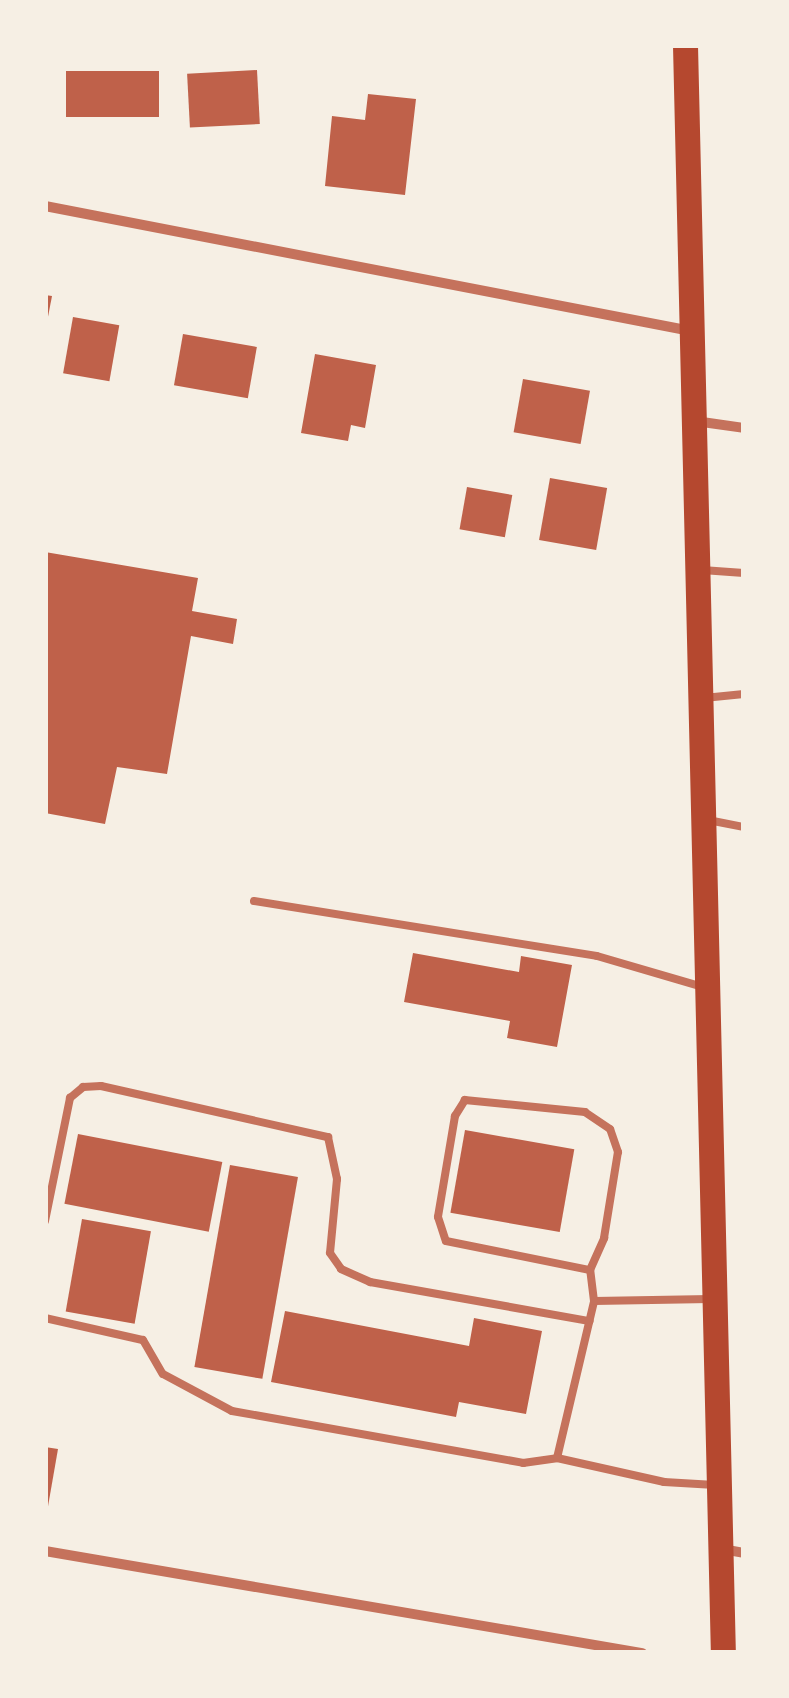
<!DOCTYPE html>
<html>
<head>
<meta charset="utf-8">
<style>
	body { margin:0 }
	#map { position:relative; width:789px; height:1698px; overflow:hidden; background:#f6efe4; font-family:Mulish,sans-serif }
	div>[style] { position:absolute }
	.building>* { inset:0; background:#bf614a; transform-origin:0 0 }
	.service>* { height:8px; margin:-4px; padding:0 4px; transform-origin:4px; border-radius:4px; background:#c5725c }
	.minor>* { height:10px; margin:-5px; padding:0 5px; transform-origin:5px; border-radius:5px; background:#c5725c }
	.primary>* { height:25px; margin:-12.5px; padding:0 12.5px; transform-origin:12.5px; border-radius:12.5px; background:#b5482f }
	span { translate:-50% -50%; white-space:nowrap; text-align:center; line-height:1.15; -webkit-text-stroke:10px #f6efe4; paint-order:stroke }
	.frame { position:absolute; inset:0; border:48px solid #f6efe4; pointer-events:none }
</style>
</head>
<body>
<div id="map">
	<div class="building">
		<i style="left:257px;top:70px;width:54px;height:70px;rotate:87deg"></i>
		<i style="left:159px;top:71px;width:46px;height:93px;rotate:90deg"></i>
		<i style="clip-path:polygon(368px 94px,416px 99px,405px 195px,325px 186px,332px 116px,365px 120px)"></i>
		<i style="clip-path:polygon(45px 295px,52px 296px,47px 322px,45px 321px)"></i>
		<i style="left:73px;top:317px;width:47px;height:57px;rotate:10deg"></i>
		<i style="left:183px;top:334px;width:75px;height:52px;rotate:10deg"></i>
		<i style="clip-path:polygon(315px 354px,376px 365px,365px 428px,351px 425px,348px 441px,301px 433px)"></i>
		<i style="left:523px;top:379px;width:68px;height:54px;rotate:10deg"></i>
		<i style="left:550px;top:478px;width:58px;height:63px;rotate:10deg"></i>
		<i style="left:467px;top:487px;width:46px;height:43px;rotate:10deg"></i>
		<i style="clip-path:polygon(45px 552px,198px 578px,192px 611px,237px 619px,233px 644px,191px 636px,167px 774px,117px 767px,105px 824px,45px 813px)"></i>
		<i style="clip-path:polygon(413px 953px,519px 972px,521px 956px,572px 965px,557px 1047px,507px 1038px,510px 1021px,404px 1002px)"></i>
		<i style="left:465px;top:1130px;width:111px;height:84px;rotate:10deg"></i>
		<i style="left:78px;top:1134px;width:147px;height:71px;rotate:11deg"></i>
		<i style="left:230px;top:1165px;width:69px;height:205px;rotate:10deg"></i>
		<i style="left:82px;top:1219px;width:70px;height:94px;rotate:10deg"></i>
		<i style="clip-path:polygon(285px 1311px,469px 1346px,474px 1318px,542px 1331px,526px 1414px,459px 1402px,456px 1417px,271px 1382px)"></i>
		<i style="clip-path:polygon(45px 1447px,58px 1449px,47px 1512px,45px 1512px)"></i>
	</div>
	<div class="service">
		<i style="left:702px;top:570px;width:42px;rotate:4.1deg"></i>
		<i style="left:704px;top:698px;width:40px;rotate:-5.7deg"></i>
		<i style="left:708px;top:820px;width:37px;rotate:11deg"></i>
		<i style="left:254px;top:901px;width:347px;rotate:9.1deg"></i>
		<i style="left:597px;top:956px;width:110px;rotate:16.3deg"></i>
		<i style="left:45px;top:1221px;width:126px;rotate:-78.5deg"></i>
		<i style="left:70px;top:1098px;width:17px;rotate:-40deg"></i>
		<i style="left:83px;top:1087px;width:18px;rotate:-3deg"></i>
		<i style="left:101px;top:1086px;width:233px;rotate:12.7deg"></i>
		<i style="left:328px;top:1137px;width:43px;rotate:77.9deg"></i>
		<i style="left:337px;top:1179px;width:74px;rotate:95.4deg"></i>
		<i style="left:330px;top:1253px;width:19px;rotate:55deg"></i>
		<i style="left:341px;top:1269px;width:32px;rotate:24deg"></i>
		<i style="left:370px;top:1282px;width:223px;rotate:10.1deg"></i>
		<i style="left:594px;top:1301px;width:116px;rotate:-1deg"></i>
		<i style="left:45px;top:1318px;width:100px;rotate:12.7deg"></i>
		<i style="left:143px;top:1340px;width:39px;rotate:60deg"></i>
		<i style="left:163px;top:1374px;width:78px;rotate:28.2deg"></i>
		<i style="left:232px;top:1411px;width:296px;rotate:10.1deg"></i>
		<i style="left:523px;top:1463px;width:34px;rotate:-8deg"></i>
		<i style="left:557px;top:1458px;width:161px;rotate:-76.7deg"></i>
		<i style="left:594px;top:1301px;width:31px;rotate:-97deg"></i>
		<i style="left:590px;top:1270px;width:35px;rotate:-66deg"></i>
		<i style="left:604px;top:1238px;width:87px;rotate:-80.8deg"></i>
		<i style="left:618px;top:1152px;width:24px;rotate:-109deg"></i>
		<i style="left:610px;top:1129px;width:30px;rotate:-146deg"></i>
		<i style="left:585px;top:1112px;width:121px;rotate:-174.3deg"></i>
		<i style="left:465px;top:1100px;width:19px;rotate:122deg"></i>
		<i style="left:455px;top:1116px;width:102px;rotate:99.6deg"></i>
		<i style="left:438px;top:1217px;width:25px;rotate:72deg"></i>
		<i style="left:446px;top:1241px;width:147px;rotate:11.4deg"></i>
		<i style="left:557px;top:1458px;width:110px;rotate:12.6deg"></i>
		<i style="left:664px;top:1482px;width:51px;rotate:3.4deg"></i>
	</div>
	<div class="minor">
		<i style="left:45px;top:206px;width:658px;rotate:10.95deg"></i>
		<i style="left:695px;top:421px;width:49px;rotate:8.1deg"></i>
		<i style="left:722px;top:1549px;width:22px;rotate:10deg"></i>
		<i style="left:45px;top:1551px;width:606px;rotate:9.7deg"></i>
	</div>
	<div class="primary">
		<i style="left:685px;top:45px;width:1608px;rotate:88.65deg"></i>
	</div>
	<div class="frame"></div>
</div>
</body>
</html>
